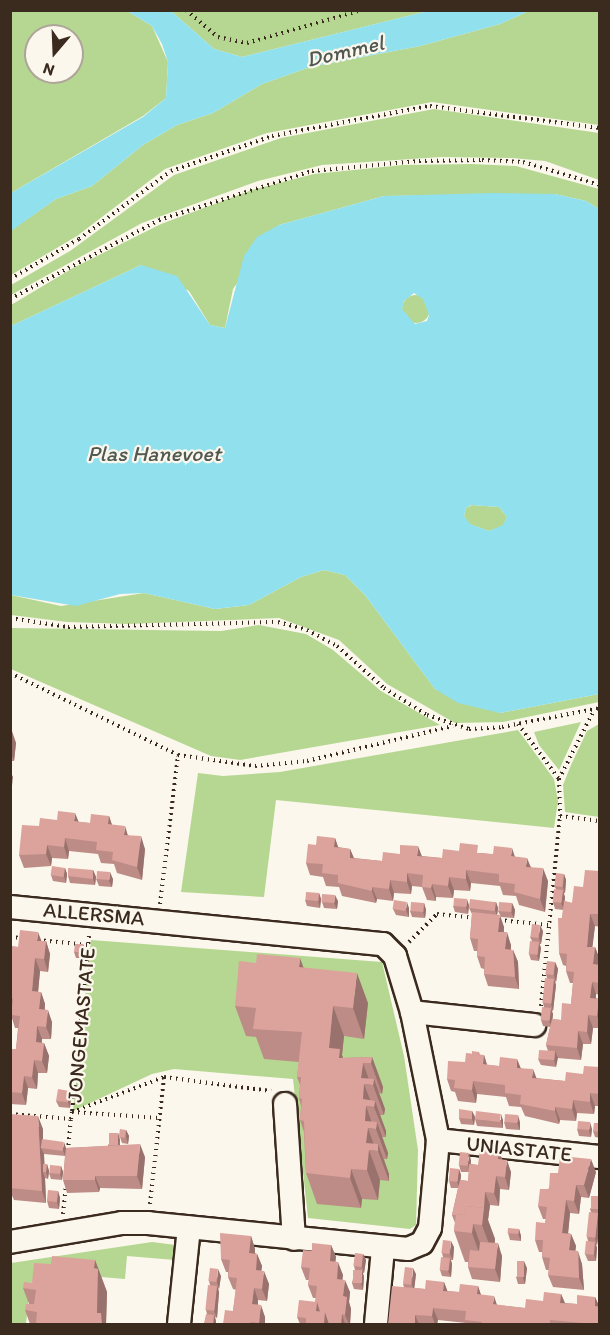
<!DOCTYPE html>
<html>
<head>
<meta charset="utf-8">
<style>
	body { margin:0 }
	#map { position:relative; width:610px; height:1335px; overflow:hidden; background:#fbf7ec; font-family:Itim,sans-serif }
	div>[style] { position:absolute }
	.green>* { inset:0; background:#b6d791 }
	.round { border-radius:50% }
	.water>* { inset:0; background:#90e0ee }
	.path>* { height:4px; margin-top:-2px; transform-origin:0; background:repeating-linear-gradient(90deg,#3b2a1e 0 1.5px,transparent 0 6px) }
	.roads { filter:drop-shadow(2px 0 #3b2a1e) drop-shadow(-2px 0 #3b2a1e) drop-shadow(0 2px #3b2a1e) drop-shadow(0 -2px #3b2a1e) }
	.street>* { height:22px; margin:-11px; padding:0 11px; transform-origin:11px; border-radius:11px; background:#fbf7ec }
	.wall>* { inset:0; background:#bd8c86 }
	.shaded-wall>* { inset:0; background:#9a726d }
	.building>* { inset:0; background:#dca39c; transform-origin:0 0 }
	span { translate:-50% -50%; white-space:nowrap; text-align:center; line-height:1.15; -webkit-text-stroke:4.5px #fbf7ec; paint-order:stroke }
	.street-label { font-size:21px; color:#3b2a1e }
	.water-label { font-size:22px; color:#505852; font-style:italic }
	.frame { position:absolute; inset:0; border:12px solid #3b2a1e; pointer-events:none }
	.north { position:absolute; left:24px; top:24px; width:60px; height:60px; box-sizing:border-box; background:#fbf7ec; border:2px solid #aea59a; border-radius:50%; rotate:199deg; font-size:16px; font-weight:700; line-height:24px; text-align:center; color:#3b2a1e }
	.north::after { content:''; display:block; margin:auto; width:21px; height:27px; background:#3b2a1e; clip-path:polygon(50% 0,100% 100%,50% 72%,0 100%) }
</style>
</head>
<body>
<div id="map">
	<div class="green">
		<i style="clip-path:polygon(evenodd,11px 11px,127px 11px,152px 26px,168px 62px,166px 98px,143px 116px,11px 193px,11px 11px,36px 36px,72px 36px,72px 72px,36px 72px,36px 36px)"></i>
		<i style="clip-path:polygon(171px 11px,428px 11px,242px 57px,214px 49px)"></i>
		<i style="clip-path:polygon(529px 11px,599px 11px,599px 125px,432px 102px,267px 133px,165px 169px,77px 236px,11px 275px,10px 231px,56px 199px,92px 186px,143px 145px,177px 125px,213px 113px,262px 84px,310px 67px,420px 46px,500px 24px)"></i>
		<i style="clip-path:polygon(434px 109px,599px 133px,599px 180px,545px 161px,512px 158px,441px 157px,322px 165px,258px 181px,142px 223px,11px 295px,11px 285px,70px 251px,174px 175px,281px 138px)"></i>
		<i style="clip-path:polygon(472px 164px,516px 166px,599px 189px,599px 209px,586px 201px,555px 194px,384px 196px,279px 225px,233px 289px,225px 328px,210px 325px,189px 291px,141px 265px,11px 326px,11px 305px,73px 268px,161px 224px,252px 190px,314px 174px,403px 165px)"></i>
		<i class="round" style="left:402px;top:295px;width:28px;height:28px"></i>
		<i style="clip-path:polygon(472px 505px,499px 507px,507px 517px,503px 526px,489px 531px,469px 524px,464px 516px,466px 508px)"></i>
		<i style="clip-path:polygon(324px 570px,345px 575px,365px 595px,435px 689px,500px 713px,599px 694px,599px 702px,503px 722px,455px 723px,387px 684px,339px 640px,279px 618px,129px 624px,67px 622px,11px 615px,11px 595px,61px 606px,144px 593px,215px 609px,249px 605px,301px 577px)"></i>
		<i style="clip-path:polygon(259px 625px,306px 634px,333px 650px,381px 691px,440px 725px,240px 760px,211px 756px,11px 669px,11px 628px,221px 631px)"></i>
		<i style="clip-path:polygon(581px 722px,559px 770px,539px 745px,534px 732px)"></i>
		<i style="clip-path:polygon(599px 724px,599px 817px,565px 812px,563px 785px,571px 765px,587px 731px)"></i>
		<i style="clip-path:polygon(518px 730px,554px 779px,558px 801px,554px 828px,276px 800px,264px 897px,181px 892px,198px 773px,223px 776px,280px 772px)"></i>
		<i style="clip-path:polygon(91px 940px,382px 962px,404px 1056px,418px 1150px,416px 1225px,410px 1229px,308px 1218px,293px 1079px,174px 1069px,152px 1074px,73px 1111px)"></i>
		<i style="clip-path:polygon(152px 1242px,176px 1245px,175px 1260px,127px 1256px,125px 1279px,40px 1272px,30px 1285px,26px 1324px,11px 1324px,11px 1263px)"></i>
	</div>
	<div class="water">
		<i style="clip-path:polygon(127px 11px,171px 11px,214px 49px,242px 57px,428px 11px,529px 11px,500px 24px,420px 46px,310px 67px,262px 84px,213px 113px,177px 125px,143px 145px,92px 186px,56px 199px,11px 231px,11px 193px,143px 117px,166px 98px,168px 62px,162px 44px,152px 26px)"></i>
		<i style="clip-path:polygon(evenodd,493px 193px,555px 194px,586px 201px,599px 209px,599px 694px,500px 713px,458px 703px,435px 689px,365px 595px,345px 575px,324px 570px,301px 577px,249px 605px,215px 609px,144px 593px,120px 594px,76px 606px,11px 595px,11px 326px,141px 265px,177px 276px,210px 325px,225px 328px,244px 256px,257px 237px,279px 225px,384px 196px,493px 193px,414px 293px,423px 299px,429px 315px,427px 321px,415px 324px,402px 309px,404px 301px,414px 293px,493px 193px,471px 505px,499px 507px,507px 517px,503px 525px,489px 531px,470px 524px,464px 516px,466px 508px,471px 505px)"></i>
	</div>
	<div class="path">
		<i style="left:186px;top:10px;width:42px;rotate:40.2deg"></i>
		<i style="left:218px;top:37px;width:30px;rotate:12deg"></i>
		<i style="left:247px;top:43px;width:120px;rotate:-16deg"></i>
		<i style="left:10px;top:279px;width:80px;rotate:-30.1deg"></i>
		<i style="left:79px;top:239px;width:114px;rotate:-36.5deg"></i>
		<i style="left:171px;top:171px;width:107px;rotate:-19.1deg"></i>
		<i style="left:272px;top:136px;width:161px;rotate:-10.8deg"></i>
		<i style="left:430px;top:106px;width:171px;rotate:7.4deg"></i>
		<i style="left:10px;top:299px;width:169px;rotate:-27.9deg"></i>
		<i style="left:159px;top:220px;width:161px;rotate:-17.8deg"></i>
		<i style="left:312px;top:171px;width:107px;rotate:-5.3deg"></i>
		<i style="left:419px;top:161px;width:63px;rotate:-0.9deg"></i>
		<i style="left:482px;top:160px;width:41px;rotate:2.8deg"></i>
		<i style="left:523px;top:162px;width:80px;rotate:16.6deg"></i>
		<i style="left:10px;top:618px;width:59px;rotate:8.8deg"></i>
		<i style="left:68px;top:627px;width:210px;rotate:-1.4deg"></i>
		<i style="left:278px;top:622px;width:30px;rotate:15deg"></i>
		<i style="left:307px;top:630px;width:34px;rotate:28deg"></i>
		<i style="left:337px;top:646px;width:63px;rotate:41.8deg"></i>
		<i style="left:384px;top:688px;width:51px;rotate:32.1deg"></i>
		<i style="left:427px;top:715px;width:44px;rotate:18.4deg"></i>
		<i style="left:469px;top:729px;width:33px;rotate:-3deg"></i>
		<i style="left:502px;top:727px;width:100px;rotate:-11deg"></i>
		<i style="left:10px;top:673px;width:187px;rotate:26deg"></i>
		<i style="left:178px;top:755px;width:78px;rotate:8.1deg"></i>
		<i style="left:255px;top:766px;width:52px;rotate:-5.5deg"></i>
		<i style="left:307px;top:761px;width:150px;rotate:-13.5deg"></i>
		<i style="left:518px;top:724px;width:69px;rotate:53.3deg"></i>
		<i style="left:559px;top:779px;width:37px;rotate:88deg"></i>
		<i style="left:559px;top:779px;width:77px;rotate:-63.1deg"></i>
		<i style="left:160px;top:904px;width:150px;rotate:-83.1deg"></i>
		<i style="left:499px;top:920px;width:50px;rotate:5.7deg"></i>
		<i style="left:89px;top:936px;width:177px;rotate:95.5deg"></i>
		<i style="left:72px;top:1112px;width:98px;rotate:-20.8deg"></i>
		<i style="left:10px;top:937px;width:12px;rotate:5deg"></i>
		<i style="left:38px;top:940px;width:50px;rotate:5.7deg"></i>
		<i style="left:409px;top:942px;width:40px;rotate:-45deg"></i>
		<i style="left:437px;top:914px;width:37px;rotate:6deg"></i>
		<i style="left:541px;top:1006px;width:191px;rotate:-84.3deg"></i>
		<i style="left:560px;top:816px;width:40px;rotate:7.1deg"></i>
		<i style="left:10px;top:1114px;width:61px;rotate:4.7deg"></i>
		<i style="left:71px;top:1119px;width:7px;rotate:-82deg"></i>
		<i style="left:72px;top:1112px;width:87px;rotate:3.9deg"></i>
		<i style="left:68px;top:1151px;width:32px;rotate:-85deg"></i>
		<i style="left:150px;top:1204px;width:128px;rotate:-83.7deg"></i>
		<i style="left:164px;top:1077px;width:108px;rotate:7.5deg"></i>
		<i style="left:63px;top:1214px;width:31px;rotate:-84deg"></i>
		<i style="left:600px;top:1275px;width:12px;rotate:90deg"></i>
	</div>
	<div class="roads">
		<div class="street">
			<i style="left:10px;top:907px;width:375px;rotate:5.7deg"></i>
			<i style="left:383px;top:944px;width:17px;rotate:45deg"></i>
			<i style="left:395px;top:956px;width:59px;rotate:73.1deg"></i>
			<i style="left:412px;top:1012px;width:131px;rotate:78.5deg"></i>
			<i style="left:438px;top:1140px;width:88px;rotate:95.2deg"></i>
			<i style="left:430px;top:1228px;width:17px;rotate:118deg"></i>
			<i style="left:422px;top:1243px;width:15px;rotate:157deg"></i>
			<i style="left:408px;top:1249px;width:261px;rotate:-174.3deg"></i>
			<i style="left:148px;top:1223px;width:26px;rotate:180deg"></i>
			<i style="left:122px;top:1223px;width:114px;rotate:170.4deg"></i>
			<i style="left:412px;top:1012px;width:123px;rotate:6.1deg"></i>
			<i style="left:285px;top:1104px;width:135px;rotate:86.2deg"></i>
			<i style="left:438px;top:1140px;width:163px;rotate:6deg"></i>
			<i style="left:179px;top:1324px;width:97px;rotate:-84.1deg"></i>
			<i style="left:376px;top:1324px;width:75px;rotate:-84.7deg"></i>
		</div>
	</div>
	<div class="wall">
		<i style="clip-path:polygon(10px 730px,16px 743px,14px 761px,10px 761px)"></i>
		<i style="clip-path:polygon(109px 816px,112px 825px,128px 835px,145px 849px,142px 880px,117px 873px,114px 864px,101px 863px,98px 854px,69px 851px,68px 859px,52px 858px,51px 866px,24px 868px,19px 855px,39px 826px,78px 822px,90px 823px)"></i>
		<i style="clip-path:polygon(335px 838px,338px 847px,350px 849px,354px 858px,382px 861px,422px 856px,442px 858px,481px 853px,515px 857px,531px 867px,548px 881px,545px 912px,519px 905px,516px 896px,503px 895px,500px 886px,471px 883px,470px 891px,454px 890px,453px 898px,436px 897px,436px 901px,427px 900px,422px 887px,412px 886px,411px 894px,394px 893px,393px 901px,377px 899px,376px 903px,342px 896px,339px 887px,326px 886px,323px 877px,310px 875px,306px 863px,316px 845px)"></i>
		<i style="clip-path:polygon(65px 868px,67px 874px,66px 883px,53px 881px,51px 875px)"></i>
		<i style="clip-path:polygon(93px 870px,96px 877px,95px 885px,70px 883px,68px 876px)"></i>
		<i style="clip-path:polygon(600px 871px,600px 927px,595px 926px,592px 947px,595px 947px,600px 960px,600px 995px,596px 994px,596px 998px,599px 999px,600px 1000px,600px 1028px,593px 1028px,591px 1044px,583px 1044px,581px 1060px,557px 1058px,556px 1067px,541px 1065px,538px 1059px,548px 1051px,546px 1045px,550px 1027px,543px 1026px,541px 1020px,544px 1007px,543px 1003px,547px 978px,546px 974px,555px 962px,558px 969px,556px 982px,555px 981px,556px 985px,553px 1011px,551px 1010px,553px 1014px,552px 1019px,561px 1020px,571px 1004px,573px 983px,570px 983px,566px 971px,566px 966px,563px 965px,559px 953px,563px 910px,555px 909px,553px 902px,556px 889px,554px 886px,564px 874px,566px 880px,565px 893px,563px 893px,565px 897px,564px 901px,572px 903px,583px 887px)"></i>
		<i style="clip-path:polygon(96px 879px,113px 879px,112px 887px,99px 886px)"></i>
		<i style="clip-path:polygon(319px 893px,321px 899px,320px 908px,307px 906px,305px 900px)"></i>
		<i style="clip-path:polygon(338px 901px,337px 909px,324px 908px,322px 902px)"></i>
		<i style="clip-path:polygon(496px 902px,498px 908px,497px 915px,504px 927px,504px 932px,511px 945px,511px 950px,513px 950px,518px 962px,519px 989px,488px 986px,484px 974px,484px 969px,481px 968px,477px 956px,477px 951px,474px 951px,470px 938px,472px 914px,469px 908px)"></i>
		<i style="clip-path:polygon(424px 903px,426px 910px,425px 918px,412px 917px,410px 911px)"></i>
		<i style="clip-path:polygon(512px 903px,515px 910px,514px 918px,501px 917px,498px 911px)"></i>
		<i style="clip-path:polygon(469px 905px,468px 914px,455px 912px,453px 906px)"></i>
		<i style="clip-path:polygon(409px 908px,409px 917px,396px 915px,393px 909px)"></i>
		<i style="clip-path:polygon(543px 931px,541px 944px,539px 944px,541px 948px,539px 961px,531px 960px,529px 954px,532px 941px,530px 937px)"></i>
		<i style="clip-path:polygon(42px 941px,46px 941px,50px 954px,48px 972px,40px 971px,38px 992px,41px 992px,45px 1004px,45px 1009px,52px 1022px,51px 1039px,42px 1039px,42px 1043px,44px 1043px,49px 1056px,47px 1073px,38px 1073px,37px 1089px,28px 1088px,26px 1105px,10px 1104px,10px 1049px,16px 1049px,18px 1028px,15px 1028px,11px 1015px,10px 946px,18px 947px)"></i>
		<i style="clip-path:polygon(83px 944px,85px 951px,85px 958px,76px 958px,74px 952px)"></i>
		<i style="clip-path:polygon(304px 968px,368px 1003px,364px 1039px,344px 1036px,342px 1055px,343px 1058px,372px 1057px,383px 1087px,382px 1094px,379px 1093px,385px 1109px,384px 1115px,380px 1115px,386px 1131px,386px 1137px,382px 1137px,388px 1153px,387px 1159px,384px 1159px,389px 1174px,389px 1181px,380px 1180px,378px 1200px,362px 1199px,361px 1208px,317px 1204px,306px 1173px,304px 1132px,300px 1120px,301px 1106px,299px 1098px,300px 1085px,297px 1077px,299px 1062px,264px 1059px,256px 1037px,246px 1036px,235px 1006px)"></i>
		<i style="clip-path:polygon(479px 1052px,480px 1055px,484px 1055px,487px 1065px,521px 1068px,536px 1078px,565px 1081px,600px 1067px,600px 1106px,595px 1106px,594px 1114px,577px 1113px,576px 1121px,560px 1120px,559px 1124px,525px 1116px,521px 1107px,509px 1106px,506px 1097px,477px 1094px,476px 1103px,458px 1101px,455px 1092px,451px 1091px,447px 1079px,465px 1062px,472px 1054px)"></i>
		<i style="clip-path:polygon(71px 1097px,70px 1108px,59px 1107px,56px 1101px)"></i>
		<i style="clip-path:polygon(472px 1111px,475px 1117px,474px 1125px,461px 1124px,459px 1118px)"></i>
		<i style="clip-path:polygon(10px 1114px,43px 1129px,43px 1140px,66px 1148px,108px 1146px,108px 1145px,118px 1133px,120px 1140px,120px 1145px,145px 1157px,142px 1189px,100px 1188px,99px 1192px,67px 1193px,63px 1180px,65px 1156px,44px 1154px,44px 1164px,47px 1164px,49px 1171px,48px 1179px,45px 1178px,46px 1203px,14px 1200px,10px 1191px)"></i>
		<i style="clip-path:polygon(475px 1119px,503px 1120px,503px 1128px,477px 1126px)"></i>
		<i style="clip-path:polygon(504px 1122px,520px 1122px,520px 1130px,506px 1129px)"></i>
		<i style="clip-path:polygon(600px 1123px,600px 1138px,595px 1137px,593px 1131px)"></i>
		<i style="clip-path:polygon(577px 1129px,592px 1129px,591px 1137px,579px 1136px)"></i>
		<i style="clip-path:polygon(126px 1130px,129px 1136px,128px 1144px,122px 1143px,120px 1137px)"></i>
		<i style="clip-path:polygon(499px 1150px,502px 1159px,511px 1172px,509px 1190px,500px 1189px,499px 1206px,490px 1205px,488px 1220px,495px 1239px,495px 1243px,502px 1256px,500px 1282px,472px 1279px,468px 1267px,468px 1262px,465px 1262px,454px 1231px,455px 1223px,452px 1215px,458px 1188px,451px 1188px,449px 1181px,459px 1169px,461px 1175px,460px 1180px,468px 1181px,469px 1172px,461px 1172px,459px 1165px,471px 1160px,471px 1164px,478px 1165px)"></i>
		<i style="clip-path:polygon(61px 1166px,63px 1172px,62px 1180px,51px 1179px,49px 1173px)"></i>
		<i style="clip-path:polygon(596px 1172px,589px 1198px,581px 1197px,579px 1214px,570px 1213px,568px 1233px,571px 1234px,576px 1246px,575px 1251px,582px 1264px,584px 1290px,553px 1287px,548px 1275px,549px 1270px,546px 1270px,542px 1257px,542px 1252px,539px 1252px,535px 1240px,545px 1223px,546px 1219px,543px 1219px,538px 1206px,558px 1173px)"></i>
		<i style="clip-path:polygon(58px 1191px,60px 1198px,59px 1209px,49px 1208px,47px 1201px)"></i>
		<i style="clip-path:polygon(599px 1196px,600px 1216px,599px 1215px,600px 1224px,597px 1245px,596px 1244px,597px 1248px,596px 1261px,588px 1261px,585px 1254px,588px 1241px,587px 1237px,591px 1212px,590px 1209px)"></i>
		<i style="clip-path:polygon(519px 1229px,521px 1236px,521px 1241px,510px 1240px,508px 1233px)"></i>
		<i style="clip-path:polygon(251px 1236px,255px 1249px,255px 1253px,257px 1254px,262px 1266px,261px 1271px,269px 1284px,267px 1301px,258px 1300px,258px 1304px,265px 1317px,265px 1324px,223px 1324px,233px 1311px,236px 1290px,233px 1289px,228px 1277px,228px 1272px,226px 1272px,221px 1259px)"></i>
		<i style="clip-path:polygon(331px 1245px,336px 1257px,335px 1262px,343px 1275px,342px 1279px,350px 1292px,349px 1302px,351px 1309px,350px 1324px,300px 1324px,297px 1317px,315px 1302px,316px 1298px,313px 1298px,308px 1285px,309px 1280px,306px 1280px,301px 1267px,312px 1251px)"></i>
		<i style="clip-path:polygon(454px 1247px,453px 1260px,451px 1260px,452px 1264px,451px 1277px,442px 1276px,440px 1270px,443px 1257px,442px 1253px)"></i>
		<i style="clip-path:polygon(363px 1254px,366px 1260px,364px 1273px,363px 1273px,364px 1277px,363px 1290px,354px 1289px,352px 1283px,355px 1270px,354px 1266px)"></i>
		<i style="clip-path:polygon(95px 1260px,107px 1292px,106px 1324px,30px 1324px,25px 1310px,29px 1304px,23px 1288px,32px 1283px,51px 1264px)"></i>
		<i style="clip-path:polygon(527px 1268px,525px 1284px,518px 1284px,516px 1277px)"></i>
		<i style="clip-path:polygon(416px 1274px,414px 1288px,425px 1289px,444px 1282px,447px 1291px,459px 1292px,478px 1286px,481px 1295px,497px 1305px,525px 1308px,561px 1294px,565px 1303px,577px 1304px,595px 1297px,599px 1306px,600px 1324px,467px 1324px,466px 1323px,438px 1320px,437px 1324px,388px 1324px,404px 1287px,403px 1284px)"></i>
		<i style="clip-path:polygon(221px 1276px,219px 1289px,218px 1288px,219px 1292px,217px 1318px,215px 1317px,216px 1321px,216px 1324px,204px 1324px,207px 1314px,206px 1310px,210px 1285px,209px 1281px)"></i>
	</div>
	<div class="shaded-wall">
		<i style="clip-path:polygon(12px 731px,16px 743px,14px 761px,10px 751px)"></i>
		<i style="clip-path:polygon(10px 771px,13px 777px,11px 794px,10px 794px)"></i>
		<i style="clip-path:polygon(75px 813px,80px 825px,74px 821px)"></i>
		<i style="clip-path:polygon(109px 816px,113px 828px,108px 824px)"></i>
		<i style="clip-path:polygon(125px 826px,129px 839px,124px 835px)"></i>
		<i style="clip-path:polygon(141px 836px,145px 849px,142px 880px,137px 867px)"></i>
		<i style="clip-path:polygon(65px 838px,69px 851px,68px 859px,64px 847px)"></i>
		<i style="clip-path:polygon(335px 838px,339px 850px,334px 847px)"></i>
		<i style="clip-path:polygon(47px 845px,52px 858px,51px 866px,46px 854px)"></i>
		<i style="clip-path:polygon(418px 846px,423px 859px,417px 856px)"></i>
		<i style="clip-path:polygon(512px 848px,516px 860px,511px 856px)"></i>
		<i style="clip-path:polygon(350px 849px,355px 861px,350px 858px)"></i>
		<i style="clip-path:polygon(527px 858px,532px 870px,526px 867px)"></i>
		<i style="clip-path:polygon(65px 868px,67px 874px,66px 883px,64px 876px)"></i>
		<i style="clip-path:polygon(543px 868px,548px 881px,545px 912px,540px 899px)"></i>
		<i style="clip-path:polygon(93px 870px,96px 877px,95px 885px,93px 879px)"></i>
		<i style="clip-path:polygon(466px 870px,471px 883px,470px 891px,466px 879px)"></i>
		<i style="clip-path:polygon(110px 872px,113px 879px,112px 887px,109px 881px)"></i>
		<i style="clip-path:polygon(407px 873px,412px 886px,411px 894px,407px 882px)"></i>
		<i style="clip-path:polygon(564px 874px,566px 880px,565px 893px,563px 887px)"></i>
		<i style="clip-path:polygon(449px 877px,454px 890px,453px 898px,448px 886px)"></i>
		<i style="clip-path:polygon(390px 880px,394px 893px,393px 901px,389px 889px)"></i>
		<i style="clip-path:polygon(432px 884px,436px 897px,436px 901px,431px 888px)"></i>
		<i style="clip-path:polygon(372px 887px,377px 899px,376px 903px,372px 891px)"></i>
		<i style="clip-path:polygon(563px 890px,565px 897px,564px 910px,561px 903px)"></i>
		<i style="clip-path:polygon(319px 893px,321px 899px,320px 908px,318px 901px)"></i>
		<i style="clip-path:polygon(335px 895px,338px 901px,337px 909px,334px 903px)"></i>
		<i style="clip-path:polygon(467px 899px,469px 905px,468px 914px,466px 907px)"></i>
		<i style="clip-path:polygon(407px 902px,409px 908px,409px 917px,406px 910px)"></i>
		<i style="clip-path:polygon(496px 902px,498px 908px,497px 916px,495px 910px)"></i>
		<i style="clip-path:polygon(424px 903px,426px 910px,425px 918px,423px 912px)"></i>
		<i style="clip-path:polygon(512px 903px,515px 910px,514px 918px,511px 912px)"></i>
		<i style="clip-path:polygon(590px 914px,595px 926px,591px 959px,587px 947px)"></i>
		<i style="clip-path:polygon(500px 915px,504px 927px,503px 944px,498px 932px)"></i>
		<i style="clip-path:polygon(540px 925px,543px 931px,541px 944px,539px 938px)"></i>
		<i style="clip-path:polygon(38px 932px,43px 945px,37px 941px)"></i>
		<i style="clip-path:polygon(507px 932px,511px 945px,510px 961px,505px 949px)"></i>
		<i style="clip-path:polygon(46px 941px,50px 954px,48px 972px,44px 959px)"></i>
		<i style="clip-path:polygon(539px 942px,541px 948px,539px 961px,537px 955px)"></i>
		<i style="clip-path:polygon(83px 944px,85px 951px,85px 958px,82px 952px)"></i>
		<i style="clip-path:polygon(595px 947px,600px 960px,598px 977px,593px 964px)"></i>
		<i style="clip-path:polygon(513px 950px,518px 962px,519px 989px,515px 977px)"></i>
		<i style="clip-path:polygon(35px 958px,40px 971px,37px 1004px,32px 991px)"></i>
		<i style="clip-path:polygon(300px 958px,311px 988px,299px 967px)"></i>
		<i style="clip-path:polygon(555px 962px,558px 969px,556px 982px,554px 975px)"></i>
		<i style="clip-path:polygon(357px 973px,368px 1003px,364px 1039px,353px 1008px)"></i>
		<i style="clip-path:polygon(554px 979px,556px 985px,553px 1011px,551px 1004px)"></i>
		<i style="clip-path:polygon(592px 982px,596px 994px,595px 1010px,590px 998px)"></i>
		<i style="clip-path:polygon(41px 992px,45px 1004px,43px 1021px,39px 1009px)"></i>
		<i style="clip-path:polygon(599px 999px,600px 1000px,600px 1023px,597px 1016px)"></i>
		<i style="clip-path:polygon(333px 1006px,344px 1036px,342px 1055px,351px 1079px,329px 1048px)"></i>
		<i style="clip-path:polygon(551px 1008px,553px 1014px,552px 1027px,549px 1021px)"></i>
		<i style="clip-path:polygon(48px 1010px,52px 1022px,51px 1039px,46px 1027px)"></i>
		<i style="clip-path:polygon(588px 1015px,593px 1028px,591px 1044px,587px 1032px)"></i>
		<i style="clip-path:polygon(37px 1026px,42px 1039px,40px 1055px,36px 1042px)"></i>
		<i style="clip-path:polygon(578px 1031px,583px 1044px,581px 1060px,577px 1048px)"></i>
		<i style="clip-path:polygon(44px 1043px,49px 1056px,47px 1073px,42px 1061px)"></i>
		<i style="clip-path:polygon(555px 1051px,558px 1058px,556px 1067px,554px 1060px)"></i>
		<i style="clip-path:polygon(484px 1055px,488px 1068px,483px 1064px)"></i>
		<i style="clip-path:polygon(372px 1057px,383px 1087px,382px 1094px,371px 1063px)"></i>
		<i style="clip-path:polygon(517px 1059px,522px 1071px,517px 1068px)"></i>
		<i style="clip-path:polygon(34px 1060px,38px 1073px,37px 1089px,32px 1077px)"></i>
		<i style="clip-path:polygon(363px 1063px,371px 1085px,364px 1084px,373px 1107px,372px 1108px,372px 1107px,366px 1106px,374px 1129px,374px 1130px,374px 1129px,368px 1128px,376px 1151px,369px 1150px,380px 1180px,378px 1200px,367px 1170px,361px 1078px)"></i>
		<i style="clip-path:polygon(533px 1069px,538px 1082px,532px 1078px)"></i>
		<i style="clip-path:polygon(24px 1076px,28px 1088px,26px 1105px,22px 1093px)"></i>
		<i style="clip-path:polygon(374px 1079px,385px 1109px,384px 1115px,373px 1085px)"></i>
		<i style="clip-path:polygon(473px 1081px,477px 1094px,476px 1103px,472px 1090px)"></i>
		<i style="clip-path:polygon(69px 1091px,71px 1097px,70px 1108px,68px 1102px)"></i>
		<i style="clip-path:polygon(590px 1093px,595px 1106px,594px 1114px,590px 1102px)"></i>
		<i style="clip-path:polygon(573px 1100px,577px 1113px,576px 1121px,572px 1109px)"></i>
		<i style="clip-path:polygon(375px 1101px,386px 1131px,386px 1137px,374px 1107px)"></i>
		<i style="clip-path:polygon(555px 1107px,560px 1120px,559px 1124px,555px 1111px)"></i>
		<i style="clip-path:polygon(472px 1111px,475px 1117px,474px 1125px,472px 1119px)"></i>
		<i style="clip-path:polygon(501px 1114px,503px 1120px,503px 1128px,501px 1122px)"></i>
		<i style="clip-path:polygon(518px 1115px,520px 1122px,520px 1130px,517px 1123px)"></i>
		<i style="clip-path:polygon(38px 1116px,43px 1129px,43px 1148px,41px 1148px,44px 1154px,45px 1172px,43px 1172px,45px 1178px,46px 1203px,42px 1191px)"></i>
		<i style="clip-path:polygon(377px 1122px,388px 1153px,387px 1159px,376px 1129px)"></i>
		<i style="clip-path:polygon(590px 1122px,592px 1129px,591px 1137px,589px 1131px)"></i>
		<i style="clip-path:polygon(126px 1130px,129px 1136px,128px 1144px,126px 1137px)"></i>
		<i style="clip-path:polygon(118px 1133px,120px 1140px,119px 1152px,117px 1145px)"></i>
		<i style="clip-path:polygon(64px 1142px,66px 1148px,65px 1156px,63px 1150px)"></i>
		<i style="clip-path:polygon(140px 1144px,145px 1157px,142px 1189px,137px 1176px)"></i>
		<i style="clip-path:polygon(378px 1144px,389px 1174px,389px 1181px,378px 1151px)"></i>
		<i style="clip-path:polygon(499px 1150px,503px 1163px,498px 1159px)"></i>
		<i style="clip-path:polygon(469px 1153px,471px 1160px,470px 1173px,468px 1166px)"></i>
		<i style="clip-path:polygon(591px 1159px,596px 1172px,589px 1198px,584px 1185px)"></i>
		<i style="clip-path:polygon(507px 1160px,511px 1172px,509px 1190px,505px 1177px)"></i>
		<i style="clip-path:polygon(47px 1164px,49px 1171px,48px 1179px,46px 1172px)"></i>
		<i style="clip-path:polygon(61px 1166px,63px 1172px,62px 1180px,60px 1174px)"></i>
		<i style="clip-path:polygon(351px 1169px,362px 1199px,361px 1208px,350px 1178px)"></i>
		<i style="clip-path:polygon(459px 1169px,461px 1175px,460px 1188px,457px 1182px)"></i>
		<i style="clip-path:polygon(95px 1176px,100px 1188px,99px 1192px,95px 1180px)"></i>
		<i style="clip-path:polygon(496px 1176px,500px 1189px,499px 1206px,494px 1193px)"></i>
		<i style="clip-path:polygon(576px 1185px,581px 1197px,579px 1214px,574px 1201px)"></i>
		<i style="clip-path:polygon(58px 1191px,60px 1198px,59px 1209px,57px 1202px)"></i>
		<i style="clip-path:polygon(485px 1192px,490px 1205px,488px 1220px,495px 1239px,493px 1255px,482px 1225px)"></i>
		<i style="clip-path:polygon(566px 1200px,570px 1213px,567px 1245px,562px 1233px)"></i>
		<i style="clip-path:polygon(598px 1213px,600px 1218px,600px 1224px,597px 1245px,595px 1238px)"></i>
		<i style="clip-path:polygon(473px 1224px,484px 1254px,483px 1263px,472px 1233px)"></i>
		<i style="clip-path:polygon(519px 1229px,521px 1236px,521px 1241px,518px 1234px)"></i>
		<i style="clip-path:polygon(571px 1234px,576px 1246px,574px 1263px,569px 1250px)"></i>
		<i style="clip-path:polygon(251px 1236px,255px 1249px,254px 1265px,249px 1253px)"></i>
		<i style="clip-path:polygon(451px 1241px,454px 1247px,453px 1260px,450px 1254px)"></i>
		<i style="clip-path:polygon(595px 1242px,597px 1248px,596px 1261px,594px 1255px)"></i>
		<i style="clip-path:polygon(498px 1243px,502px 1256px,500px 1282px,495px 1269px)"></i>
		<i style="clip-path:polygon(331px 1245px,336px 1257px,334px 1274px,330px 1261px)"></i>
		<i style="clip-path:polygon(578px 1251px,582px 1264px,584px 1290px,579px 1278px)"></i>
		<i style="clip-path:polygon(257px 1254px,262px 1266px,260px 1283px,256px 1270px)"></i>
		<i style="clip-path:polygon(363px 1254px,366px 1260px,364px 1273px,362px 1267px)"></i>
		<i style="clip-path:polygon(450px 1258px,452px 1264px,451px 1277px,448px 1271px)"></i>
		<i style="clip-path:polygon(95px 1260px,107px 1292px,106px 1324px,102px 1324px,97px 1313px,94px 1268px)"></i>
		<i style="clip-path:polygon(524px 1261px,527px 1268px,525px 1284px,523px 1278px)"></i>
		<i style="clip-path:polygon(338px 1262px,343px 1275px,341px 1291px,337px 1279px)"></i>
		<i style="clip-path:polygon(413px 1268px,416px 1274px,414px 1291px,412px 1285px)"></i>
		<i style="clip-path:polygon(218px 1269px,221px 1276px,219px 1289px,217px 1282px)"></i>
		<i style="clip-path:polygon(362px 1270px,364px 1277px,363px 1290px,361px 1283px)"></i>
		<i style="clip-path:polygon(264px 1271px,269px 1284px,267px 1301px,262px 1289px)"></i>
		<i style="clip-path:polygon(345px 1280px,350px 1292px,349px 1302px,351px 1309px,350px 1324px,349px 1324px,345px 1315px,343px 1296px)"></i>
		<i style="clip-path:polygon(444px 1282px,449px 1295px,443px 1291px)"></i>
		<i style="clip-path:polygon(217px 1286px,219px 1292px,217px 1318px,214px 1311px)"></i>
		<i style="clip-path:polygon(478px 1286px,482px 1298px,477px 1294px)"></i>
		<i style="clip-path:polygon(254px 1288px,258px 1300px,257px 1316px,252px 1304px)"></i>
		<i style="clip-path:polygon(561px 1294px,566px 1306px,560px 1303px)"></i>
		<i style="clip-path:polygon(494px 1296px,498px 1308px,493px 1304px)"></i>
		<i style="clip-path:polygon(595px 1297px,600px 1308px,595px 1306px)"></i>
		<i style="clip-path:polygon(317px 1302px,325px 1312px,329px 1324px,320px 1324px,316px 1311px)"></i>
		<i style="clip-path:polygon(261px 1305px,265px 1317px,265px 1324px,260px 1324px,259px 1323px)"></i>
		<i style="clip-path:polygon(433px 1308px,438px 1320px,437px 1324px,435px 1324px,432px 1316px)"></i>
		<i style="clip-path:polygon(342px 1314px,345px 1324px,341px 1324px)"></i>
		<i style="clip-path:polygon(214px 1315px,216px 1321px,216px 1324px,213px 1324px)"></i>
		<i style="clip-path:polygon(415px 1315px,419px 1324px,415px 1324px)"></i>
	</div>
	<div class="building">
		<i style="clip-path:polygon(58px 811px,75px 813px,74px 821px,90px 823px,91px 814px,109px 816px,108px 824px,125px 826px,124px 835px,141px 836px,137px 867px,112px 860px,113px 852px,96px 850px,97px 842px,65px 838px,64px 847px,47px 845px,46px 854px,19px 855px,22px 825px,39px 826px,40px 818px,57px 820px)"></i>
		<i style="clip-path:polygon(317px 836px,335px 838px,334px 847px,350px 849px,350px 858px,382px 861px,383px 852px,400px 854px,400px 845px,418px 846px,417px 856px,442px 858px,443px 849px,459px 851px,460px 843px,478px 845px,477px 853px,493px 854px,494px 846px,512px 848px,511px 856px,527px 858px,526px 867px,543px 868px,540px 899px,514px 892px,515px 884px,499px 882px,499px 874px,466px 870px,466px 879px,449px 877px,448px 886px,432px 884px,431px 888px,422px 887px,423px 875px,407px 873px,407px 882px,390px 880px,389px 889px,372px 887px,372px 891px,338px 883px,338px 875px,322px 873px,323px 864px,306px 863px,308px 844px,316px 845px)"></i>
		<i style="left:52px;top:866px;width:13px;height:9px;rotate:9deg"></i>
		<i style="clip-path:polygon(68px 868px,93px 870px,93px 879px,68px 876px)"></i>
		<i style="clip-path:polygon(585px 870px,600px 871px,599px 914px,590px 914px,587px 947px,595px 947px,593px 964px,600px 965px,600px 983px,592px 982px,590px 998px,599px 999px,597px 1016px,588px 1015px,587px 1032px,578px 1031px,577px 1048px,546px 1045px,552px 1019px,561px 1020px,562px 1003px,571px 1004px,574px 972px,566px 971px,567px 954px,559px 953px,558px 918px,562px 918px,564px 901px,572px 903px,574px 886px,583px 887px)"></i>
		<i style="left:97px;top:871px;width:13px;height:8px;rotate:4deg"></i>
		<i style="left:556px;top:873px;width:8px;height:13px;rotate:7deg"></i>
		<i style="left:554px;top:889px;width:9px;height:13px;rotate:6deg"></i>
		<i style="left:306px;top:892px;width:13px;height:8px;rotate:4deg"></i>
		<i style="left:322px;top:894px;width:13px;height:8px;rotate:4deg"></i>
		<i style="left:454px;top:898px;width:13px;height:8px;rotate:4deg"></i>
		<i style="left:470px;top:899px;width:26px;height:9px;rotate:7deg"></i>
		<i style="left:394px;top:900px;width:13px;height:9px;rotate:9deg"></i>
		<i style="left:411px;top:902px;width:13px;height:9px;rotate:4deg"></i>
		<i style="left:499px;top:902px;width:13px;height:9px;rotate:4deg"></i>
		<i style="clip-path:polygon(472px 912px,500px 915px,498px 932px,507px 932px,505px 949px,513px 950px,515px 977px,484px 974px,485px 957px,477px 956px,478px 939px,470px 938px)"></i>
		<i style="left:532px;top:924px;width:8px;height:13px;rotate:7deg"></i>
		<i style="clip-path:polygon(20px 930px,38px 932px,37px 941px,46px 941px,44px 959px,35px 958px,32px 991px,41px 992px,39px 1009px,48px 1010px,46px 1027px,37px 1026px,36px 1042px,44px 1043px,42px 1061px,34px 1060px,32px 1077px,24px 1076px,22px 1093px,10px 1092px,10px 1049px,16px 1049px,20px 1016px,11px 1015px,13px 999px,10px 998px,10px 946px,18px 947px)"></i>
		<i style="left:530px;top:941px;width:9px;height:13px;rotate:6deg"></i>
		<i style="clip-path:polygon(75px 944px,83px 944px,82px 952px,74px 952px)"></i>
		<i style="clip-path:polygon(257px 954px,300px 958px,299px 967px,357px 973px,353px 1008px,333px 1006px,329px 1048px,340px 1049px,339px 1058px,372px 1057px,371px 1063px,363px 1063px,361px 1078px,374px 1079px,373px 1085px,364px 1084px,363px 1099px,375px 1101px,374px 1107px,366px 1106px,365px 1121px,377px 1122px,376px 1129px,368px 1128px,366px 1143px,378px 1144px,378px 1151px,369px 1150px,367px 1170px,351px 1169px,350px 1178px,306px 1173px,304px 1121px,300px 1120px,302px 1099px,299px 1098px,301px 1077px,297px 1077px,302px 1032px,253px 1029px,256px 1008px,235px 1006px,239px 961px,256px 963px)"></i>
		<i style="left:547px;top:961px;width:8px;height:13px;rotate:7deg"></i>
		<i style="left:545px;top:978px;width:9px;height:25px;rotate:6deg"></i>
		<i style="left:542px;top:1007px;width:9px;height:13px;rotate:6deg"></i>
		<i style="left:539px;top:1050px;width:16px;height:9px;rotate:4deg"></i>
		<i style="clip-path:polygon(472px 1051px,479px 1052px,478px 1055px,472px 1054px)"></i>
		<i style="clip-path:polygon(466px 1053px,484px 1055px,483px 1064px,499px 1066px,500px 1057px,517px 1059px,517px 1068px,533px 1069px,532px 1078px,565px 1081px,566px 1072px,583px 1074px,584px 1066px,600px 1067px,600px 1094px,590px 1093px,590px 1102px,573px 1100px,572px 1109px,555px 1107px,555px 1111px,520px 1104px,521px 1095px,505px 1093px,505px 1085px,473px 1081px,472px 1090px,454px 1088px,455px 1080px,447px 1079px,448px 1061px,465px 1062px)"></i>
		<i style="clip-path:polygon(58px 1089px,69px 1091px,68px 1102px,56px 1101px)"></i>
		<i style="clip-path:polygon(459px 1109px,472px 1111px,472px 1119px,459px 1118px)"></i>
		<i style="left:476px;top:1111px;width:25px;height:8px;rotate:7deg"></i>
		<i style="clip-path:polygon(10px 1114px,38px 1116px,42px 1191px,10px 1188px)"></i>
		<i style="left:505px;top:1114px;width:13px;height:8px;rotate:4deg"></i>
		<i style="left:578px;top:1121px;width:12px;height:8px;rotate:5deg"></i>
		<i style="clip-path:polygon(594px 1123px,600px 1123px,600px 1132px,593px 1131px)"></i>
		<i style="left:120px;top:1129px;width:6px;height:8px;rotate:9deg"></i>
		<i style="left:109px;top:1133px;width:9px;height:12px"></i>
		<i style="left:42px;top:1139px;width:22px;height:9px;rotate:8deg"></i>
		<i style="clip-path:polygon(140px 1144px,137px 1176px,95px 1176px,95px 1180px,63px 1180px,66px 1148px)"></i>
		<i style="clip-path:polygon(480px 1148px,499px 1150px,498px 1159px,507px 1160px,505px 1177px,496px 1176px,494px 1193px,485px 1192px,484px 1208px,466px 1206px,465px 1215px,456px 1214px,454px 1231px,456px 1215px,452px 1215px,460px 1180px,468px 1181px,469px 1164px,478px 1165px)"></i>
		<i style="left:460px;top:1152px;width:9px;height:13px;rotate:6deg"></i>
		<i style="clip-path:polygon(560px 1156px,591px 1159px,584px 1185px,576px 1185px,574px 1201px,566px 1200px,562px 1233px,571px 1234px,569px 1250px,578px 1251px,579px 1278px,548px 1275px,550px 1258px,542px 1257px,543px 1240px,535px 1240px,536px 1222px,545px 1223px,547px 1207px,538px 1206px,540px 1189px,549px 1189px,550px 1173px,558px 1173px)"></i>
		<i style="clip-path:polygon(43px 1164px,47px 1164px,46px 1172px,43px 1172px)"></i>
		<i style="left:50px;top:1165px;width:11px;height:8px;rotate:5deg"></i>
		<i style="left:450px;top:1168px;width:9px;height:13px;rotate:6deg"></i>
		<i style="left:48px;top:1190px;width:10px;height:11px;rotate:6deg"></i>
		<i style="left:591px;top:1196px;width:8px;height:13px"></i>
		<i style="clip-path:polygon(466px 1206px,484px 1208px,482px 1225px,473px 1224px,472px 1233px,454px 1231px,456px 1214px,465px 1215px)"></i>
		<i style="left:589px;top:1212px;width:9px;height:25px;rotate:6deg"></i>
		<i style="left:508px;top:1228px;width:11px;height:5px;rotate:5deg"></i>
		<i style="clip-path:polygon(220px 1233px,251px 1236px,249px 1253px,257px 1254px,256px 1270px,264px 1271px,262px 1289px,254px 1288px,252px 1304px,261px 1305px,259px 1323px,251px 1322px,250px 1324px,223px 1324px,225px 1310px,233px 1311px,237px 1278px,228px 1277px,230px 1260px,221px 1259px)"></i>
		<i style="left:443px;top:1240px;width:8px;height:13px;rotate:7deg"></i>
		<i style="left:586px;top:1241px;width:9px;height:13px;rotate:6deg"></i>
		<i style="clip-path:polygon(480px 1242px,498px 1243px,495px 1269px,468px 1267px,470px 1250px,479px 1251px)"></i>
		<i style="clip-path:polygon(312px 1243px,331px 1245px,330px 1261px,338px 1262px,337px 1279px,345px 1280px,343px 1296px,347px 1297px,345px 1315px,342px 1314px,341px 1324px,329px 1324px,325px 1312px,320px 1312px,317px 1302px,315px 1302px,317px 1286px,308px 1285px,310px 1268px,301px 1267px,303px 1250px,312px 1251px)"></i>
		<i style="left:355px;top:1253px;width:8px;height:13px;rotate:7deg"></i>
		<i style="clip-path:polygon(52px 1256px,95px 1260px,94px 1268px,98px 1269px,97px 1313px,101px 1313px,102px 1324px,36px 1324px,37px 1312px,25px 1310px,26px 1304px,34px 1304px,36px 1290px,23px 1288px,24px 1282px,32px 1283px,34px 1263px,51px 1264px)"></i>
		<i style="left:441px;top:1257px;width:9px;height:13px;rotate:6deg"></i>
		<i style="left:517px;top:1261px;width:7px;height:16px"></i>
		<i style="left:405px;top:1267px;width:8px;height:17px;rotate:7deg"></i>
		<i style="left:210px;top:1268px;width:8px;height:13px;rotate:7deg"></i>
		<i style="left:353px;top:1270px;width:9px;height:13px"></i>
		<i style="clip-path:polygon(426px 1280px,444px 1282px,443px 1291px,459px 1292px,460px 1284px,478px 1286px,477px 1294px,494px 1296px,493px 1304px,525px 1308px,526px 1299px,543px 1301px,544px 1292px,561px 1294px,560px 1303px,577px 1304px,577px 1295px,595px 1297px,595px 1306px,600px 1307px,600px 1324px,583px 1324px,583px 1323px,550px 1320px,550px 1324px,481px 1324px,482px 1322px,465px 1320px,466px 1311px,433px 1308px,432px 1316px,415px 1315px,415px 1324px,388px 1324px,392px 1286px,425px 1289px)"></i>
		<i style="left:208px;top:1285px;width:9px;height:25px;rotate:6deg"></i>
		<i style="clip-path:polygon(299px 1300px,317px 1302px,316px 1311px,325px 1312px,324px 1324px,306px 1324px,306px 1318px,297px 1317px)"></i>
		<i style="clip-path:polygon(206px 1314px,214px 1315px,213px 1324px,204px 1324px)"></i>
	</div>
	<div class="street-label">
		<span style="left:94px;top:914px;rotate:5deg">ALLERSMA</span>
		<span style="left:81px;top:1025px;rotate:-85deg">JONGEMASTATE</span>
		<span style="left:519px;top:1149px;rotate:6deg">UNIASTATE</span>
	</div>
	<div class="water-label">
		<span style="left:345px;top:51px;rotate:-13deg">Dommel</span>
		<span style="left:154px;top:454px">Plas Hanevoet</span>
	</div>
	<div class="frame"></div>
	<div class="north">N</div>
</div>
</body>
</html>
